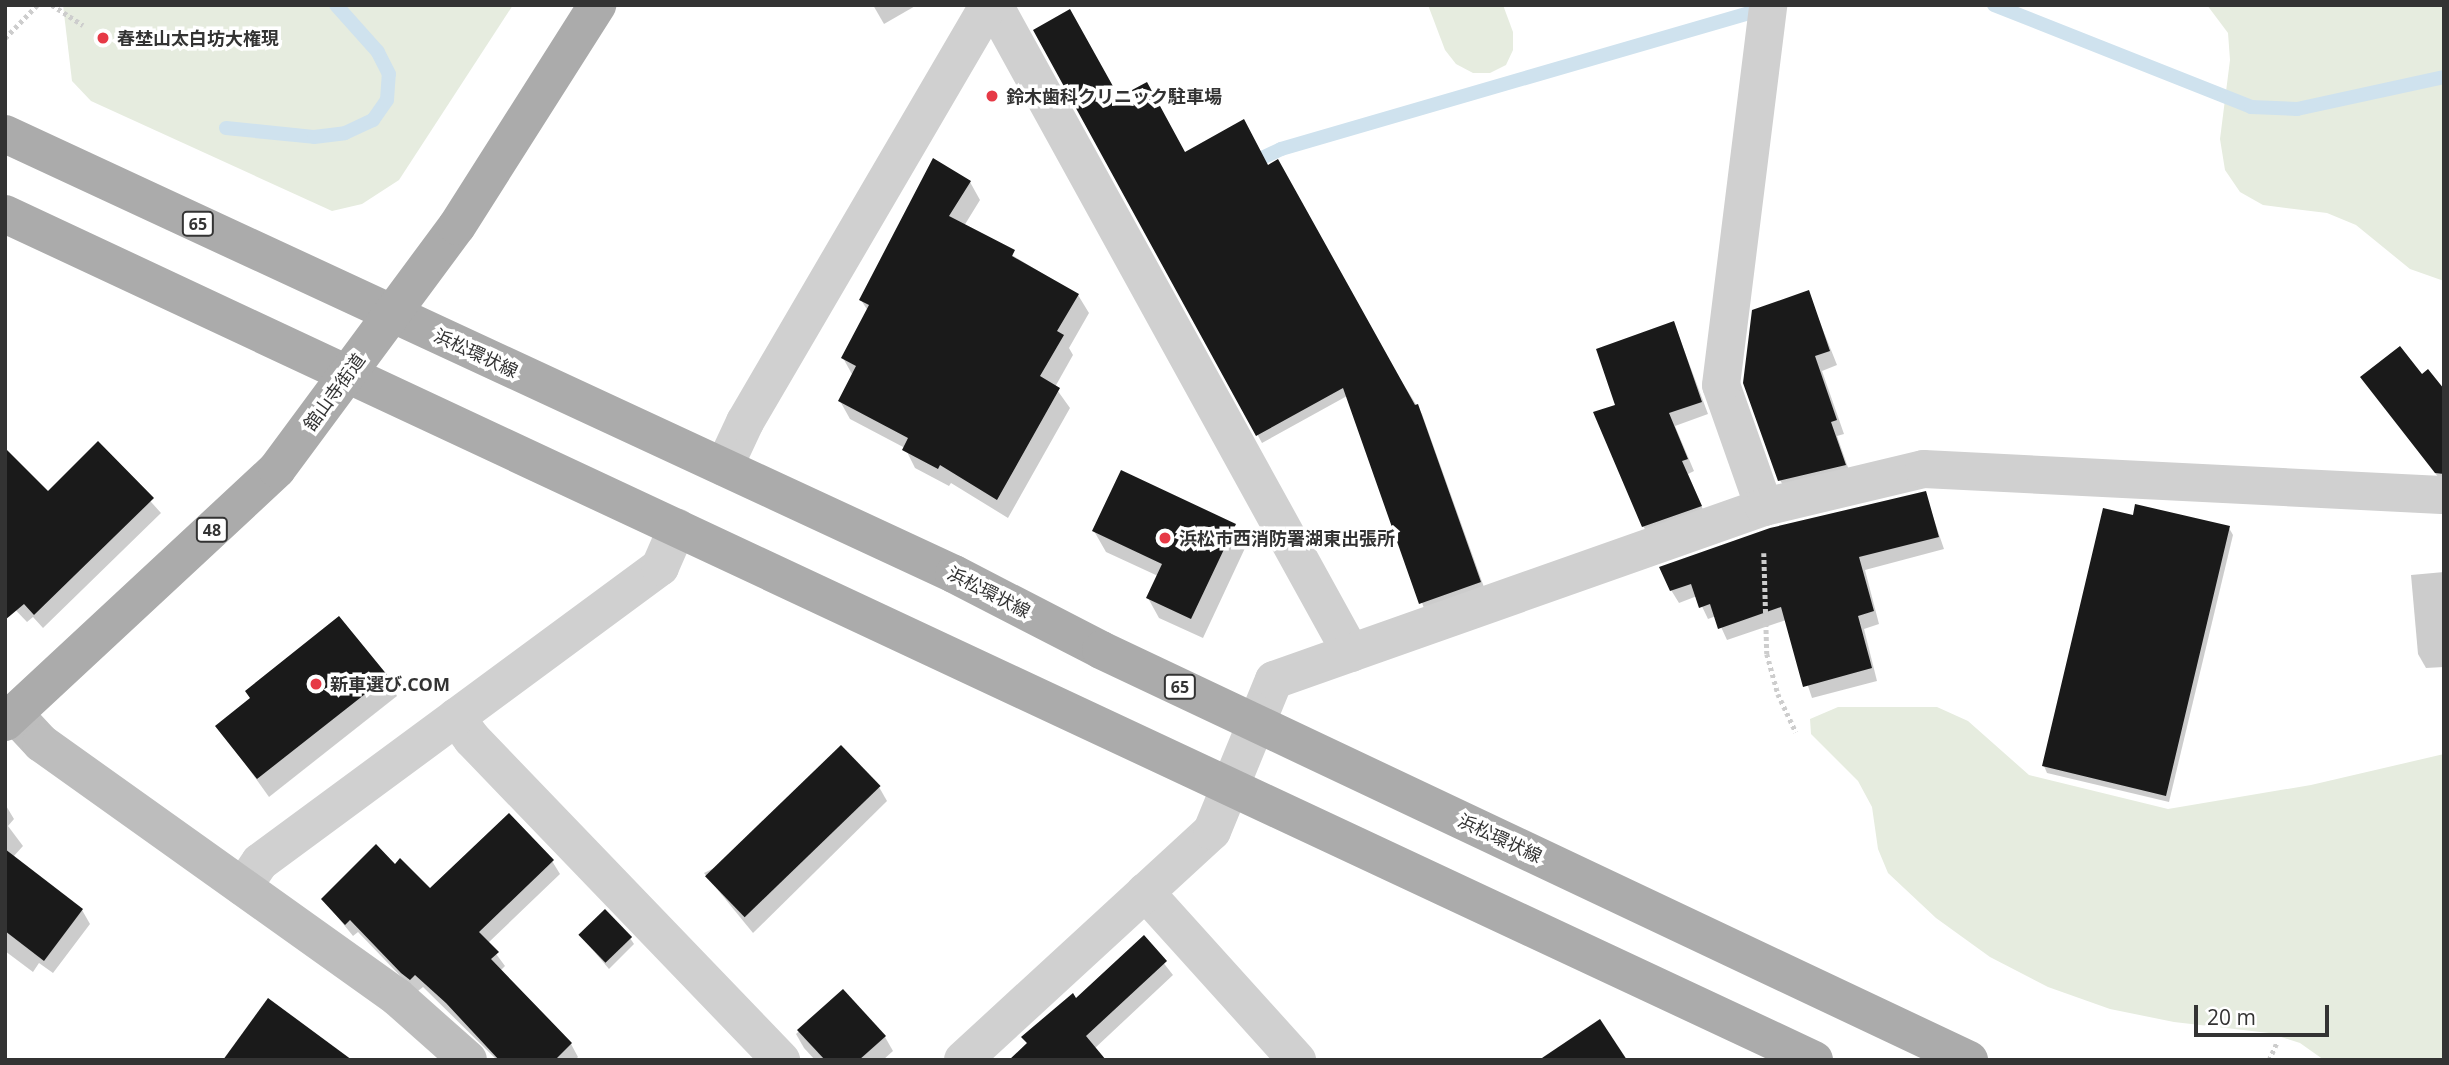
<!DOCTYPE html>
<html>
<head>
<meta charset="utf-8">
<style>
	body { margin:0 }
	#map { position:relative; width:2449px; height:1065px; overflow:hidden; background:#fff; font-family:"Open Sans","Noto Sans JP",sans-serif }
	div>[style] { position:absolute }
	.green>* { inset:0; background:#e6ecdf }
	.shadow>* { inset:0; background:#0003 }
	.stream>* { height:14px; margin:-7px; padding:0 7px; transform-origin:7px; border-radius:7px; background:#cfe2ee }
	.building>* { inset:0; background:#1a1a1a; transform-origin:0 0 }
	.path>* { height:4.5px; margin-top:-2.25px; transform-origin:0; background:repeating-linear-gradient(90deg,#cdcdcd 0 3.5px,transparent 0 7px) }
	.street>* { height:38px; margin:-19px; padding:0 19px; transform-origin:19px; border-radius:19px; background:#d0d0d0 }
	.secondary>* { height:38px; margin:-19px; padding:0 19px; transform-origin:19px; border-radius:19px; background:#bdbdbd }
	.primary>* { height:38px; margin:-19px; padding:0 19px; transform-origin:19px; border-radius:19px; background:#ababab }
	.dots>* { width:19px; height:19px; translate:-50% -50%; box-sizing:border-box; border:4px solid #fff; border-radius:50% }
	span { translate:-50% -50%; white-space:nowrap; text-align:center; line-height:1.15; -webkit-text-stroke:7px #fff; paint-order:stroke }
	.shield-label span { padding:2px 5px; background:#fff; border:2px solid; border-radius:5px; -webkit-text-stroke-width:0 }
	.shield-label { font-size:16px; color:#333; font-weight:700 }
	.poi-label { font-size:18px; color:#333; font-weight:700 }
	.left { translate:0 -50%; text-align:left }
	.street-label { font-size:18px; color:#333 }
	.frame { position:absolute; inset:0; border:7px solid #333; pointer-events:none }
	.scale { position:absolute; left:2194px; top:1005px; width:135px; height:32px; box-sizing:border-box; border:4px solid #333; border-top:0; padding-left:9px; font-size:21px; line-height:24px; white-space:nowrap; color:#333; -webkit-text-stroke:5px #fff; paint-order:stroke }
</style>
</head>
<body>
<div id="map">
	<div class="green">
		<i style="clip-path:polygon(63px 5px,513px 5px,399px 180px,362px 204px,332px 211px,91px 101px,72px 81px)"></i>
		<i style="clip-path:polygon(1428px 5px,1503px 5px,1513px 32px,1513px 50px,1506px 65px,1490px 73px,1473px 73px,1456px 64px,1445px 50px)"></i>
		<i style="clip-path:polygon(2207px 5px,2444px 5px,2444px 281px,2410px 269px,2356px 225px,2327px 213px,2263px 205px,2240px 192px,2225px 170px,2220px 139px,2230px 60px,2228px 33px)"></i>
		<i style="clip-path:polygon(1838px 707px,1937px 707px,1968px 721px,2029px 775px,2168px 809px,2311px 785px,2444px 754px,2444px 1060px,2324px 1060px,2300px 1043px,2269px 1033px,2174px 1022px,2110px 1009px,2048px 987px,1990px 957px,1936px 918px,1888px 873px,1878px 849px,1872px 807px,1858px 781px,1811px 734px,1810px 719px)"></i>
	</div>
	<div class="shadow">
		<i style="clip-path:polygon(873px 5px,917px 5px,884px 24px)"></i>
		<i style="clip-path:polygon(1035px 30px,1184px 154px,1268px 167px,1422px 414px,1485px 590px,1425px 611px,1347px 396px,1262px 443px)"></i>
		<i style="clip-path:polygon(970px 182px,980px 200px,964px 226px,1078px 295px,1089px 313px,1069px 348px,1073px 355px,1055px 387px,1070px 408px,1008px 518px,951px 483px,949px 486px,915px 468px,905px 448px,850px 419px,840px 401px,853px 376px,843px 358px,868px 311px,861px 300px)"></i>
		<i style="clip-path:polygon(1808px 292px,1837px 365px,1822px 371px,1844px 434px,1837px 436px,1852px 479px,1788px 494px,1780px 480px)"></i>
		<i style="clip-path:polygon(1674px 323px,1708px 414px,1675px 426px,1694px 471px,1688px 474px,1707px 519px,1651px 539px,1643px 526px,1618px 406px)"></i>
		<i style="clip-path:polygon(2421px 376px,2444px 392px,2442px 482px,2362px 378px)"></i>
		<i style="clip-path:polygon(98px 443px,161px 513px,43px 628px,33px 617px,27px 622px,5px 599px,48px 494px)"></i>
		<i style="clip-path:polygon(1925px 493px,1944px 549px,1865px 570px,1879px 624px,1864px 629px,1877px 681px,1812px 698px,1786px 620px,1727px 640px,1716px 616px,1708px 619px,1697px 596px,1679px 603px,1671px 590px)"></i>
		<i style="clip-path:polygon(2134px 518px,2229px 528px,2233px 535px,2169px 802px,2047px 773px,2044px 766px)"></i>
		<i style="clip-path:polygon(1234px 525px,1246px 546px,1203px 638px,1159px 618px,1148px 598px,1158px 576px,1106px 552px,1094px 531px)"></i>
		<i style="clip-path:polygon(2444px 572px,2444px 667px,2426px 668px,2418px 654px,2411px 575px)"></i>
		<i style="clip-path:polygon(386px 677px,397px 696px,269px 797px,218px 726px)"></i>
		<i style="clip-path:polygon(879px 787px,887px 801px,753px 933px,704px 873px)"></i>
		<i style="clip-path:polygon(5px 804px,14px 819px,8px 826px,23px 846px,13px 857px,82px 910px,90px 924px,53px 973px,39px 963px,33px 972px,5px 951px)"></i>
		<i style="clip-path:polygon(552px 861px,560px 874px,488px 943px,505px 966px,500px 971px,571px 1044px,578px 1057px,575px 1060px,497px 1060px,423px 987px,418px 991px,410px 986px,358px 932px,353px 936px,323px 899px,395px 866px,430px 890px)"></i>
		<i style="clip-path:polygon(580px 935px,630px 938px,634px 944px,609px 969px)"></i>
		<i style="clip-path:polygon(1144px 938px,1173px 975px,1094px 1049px,1027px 1043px,1023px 1037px,1076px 1000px)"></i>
		<i style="clip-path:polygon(843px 991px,885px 1037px,893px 1051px,883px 1060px,815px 1060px,804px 1048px,796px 1034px)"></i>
	</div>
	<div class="stream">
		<i style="left:1994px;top:5px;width:277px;rotate:21.6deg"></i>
		<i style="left:2251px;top:107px;width:46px;rotate:2.5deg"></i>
		<i style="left:2297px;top:109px;width:150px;rotate:-12.3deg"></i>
		<i style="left:226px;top:128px;width:88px;rotate:5.8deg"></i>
		<i style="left:314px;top:137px;width:31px;rotate:-7deg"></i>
		<i style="left:345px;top:133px;width:31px;rotate:-25deg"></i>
		<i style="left:373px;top:120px;width:24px;rotate:-55deg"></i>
		<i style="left:387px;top:100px;width:26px;rotate:-86deg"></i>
		<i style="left:389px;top:74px;width:25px;rotate:-117deg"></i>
		<i style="left:378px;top:52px;width:63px;rotate:-131.8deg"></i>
		<i style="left:1247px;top:165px;width:38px;rotate:-25deg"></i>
		<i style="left:1281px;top:149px;width:485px;rotate:-16.2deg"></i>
	</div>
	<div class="building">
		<i style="clip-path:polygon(1070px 9px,1119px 97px,1147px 82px,1185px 152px,1244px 119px,1268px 165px,1278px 159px,1415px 405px,1418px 404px,1481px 582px,1419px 604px,1343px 388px,1256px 436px,1033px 30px)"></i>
		<i style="clip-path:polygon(933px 158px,971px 181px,949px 216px,1015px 250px,1012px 256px,1079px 294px,1057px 331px,1064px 335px,1040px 376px,1060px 388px,997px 500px,940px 465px,938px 469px,902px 450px,908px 438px,838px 401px,856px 366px,841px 358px,869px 305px,859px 300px)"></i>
		<i style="clip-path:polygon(1809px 290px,1830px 351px,1815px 356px,1837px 420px,1831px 422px,1846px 465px,1778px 481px,1743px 383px,1752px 310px)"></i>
		<i style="clip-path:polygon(1674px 321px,1702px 402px,1669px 413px,1688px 459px,1682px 461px,1702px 506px,1642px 527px,1593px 412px,1615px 405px,1596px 349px)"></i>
		<i style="clip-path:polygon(2400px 346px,2422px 374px,2428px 369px,2444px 389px,2444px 474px,2435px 473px,2360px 377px)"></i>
		<i style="clip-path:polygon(98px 441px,154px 498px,34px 615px,24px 604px,5px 620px,5px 448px,48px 491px)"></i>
		<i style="clip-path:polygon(1121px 470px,1236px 524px,1191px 619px,1146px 598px,1162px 564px,1092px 531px)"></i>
		<i style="clip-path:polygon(1926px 491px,1939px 537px,1859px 557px,1874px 611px,1858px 616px,1872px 668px,1803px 687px,1781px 607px,1718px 629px,1710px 604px,1699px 608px,1691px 584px,1670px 591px,1659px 567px,1770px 528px)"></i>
		<i style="clip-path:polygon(2135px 504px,2230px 526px,2166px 796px,2042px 766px,2103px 508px,2133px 515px)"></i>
		<i style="clip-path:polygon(339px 616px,388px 676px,257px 779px,215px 726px,250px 698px,245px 691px)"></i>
		<i style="left:841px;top:745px;width:57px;height:189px;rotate:46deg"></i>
		<i style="clip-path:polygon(509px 813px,554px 860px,479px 932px,499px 952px,491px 959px,572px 1043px,555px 1060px,499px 1060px,446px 1003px,415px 975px,410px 980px,401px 973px,350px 920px,345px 925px,321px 899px,376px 844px,395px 864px,400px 858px,430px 888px)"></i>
		<i style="clip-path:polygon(5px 849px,83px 909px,44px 961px,5px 931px)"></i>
		<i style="left:605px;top:909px;width:39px;height:37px;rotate:46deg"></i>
		<i style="clip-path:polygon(1144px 935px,1167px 961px,1086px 1036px,1106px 1060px,1009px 1060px,1027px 1043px,1021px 1037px,1073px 993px,1076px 998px)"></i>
		<i style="clip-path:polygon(843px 989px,886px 1036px,859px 1060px,825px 1060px,797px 1030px)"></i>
		<i style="clip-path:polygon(268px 998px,352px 1060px,223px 1060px)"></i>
		<i style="clip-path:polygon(1600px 1019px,1627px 1060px,1539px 1060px)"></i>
	</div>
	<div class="path">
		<i style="left:52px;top:5px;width:37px;rotate:33deg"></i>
		<i style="left:5px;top:38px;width:46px;rotate:-45.9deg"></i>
		<i style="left:1764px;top:553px;width:101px;rotate:88.3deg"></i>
		<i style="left:1767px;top:654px;width:41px;rotate:74.6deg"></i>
		<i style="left:1778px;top:694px;width:42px;rotate:64.7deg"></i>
		<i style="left:2269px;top:1060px;width:20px;rotate:-66deg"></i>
	</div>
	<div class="street">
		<i style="left:994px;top:5px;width:740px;rotate:61.15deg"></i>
		<i style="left:724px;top:467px;width:50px;rotate:-65deg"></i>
		<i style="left:745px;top:422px;width:483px;rotate:-59.7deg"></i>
		<i style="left:1764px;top:507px;width:129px;rotate:-109.4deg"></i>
		<i style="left:1721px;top:385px;width:383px;rotate:-82.9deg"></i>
		<i style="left:456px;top:717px;width:27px;rotate:54deg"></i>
		<i style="left:472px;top:739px;width:446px;rotate:46.1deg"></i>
		<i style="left:243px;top:887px;width:30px;rotate:-56deg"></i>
		<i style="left:260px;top:862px;width:497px;rotate:-36.4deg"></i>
		<i style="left:660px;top:567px;width:43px;rotate:-66.4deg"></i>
		<i style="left:1145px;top:892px;width:227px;rotate:47.9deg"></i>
		<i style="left:963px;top:1060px;width:338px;rotate:-42.6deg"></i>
		<i style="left:1212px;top:831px;width:163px;rotate:-67.7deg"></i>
		<i style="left:1274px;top:680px;width:520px;rotate:-19.45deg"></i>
		<i style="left:1764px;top:507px;width:164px;rotate:-13.4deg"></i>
		<i style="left:1924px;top:469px;width:518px;rotate:2.88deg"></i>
	</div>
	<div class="secondary">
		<i style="left:14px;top:714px;width:40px;rotate:47deg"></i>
		<i style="left:41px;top:743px;width:437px;rotate:35.5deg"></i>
		<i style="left:397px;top:997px;width:95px;rotate:41.6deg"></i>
	</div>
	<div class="primary">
		<i style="left:5px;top:134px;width:1046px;rotate:24.87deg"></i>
		<i style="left:954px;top:574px;width:165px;rotate:27.3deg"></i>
		<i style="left:1101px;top:650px;width:960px;rotate:25.28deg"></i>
		<i style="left:5px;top:214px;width:1997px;rotate:25.06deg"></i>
		<i style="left:5px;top:722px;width:371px;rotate:-42.9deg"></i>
		<i style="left:277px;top:469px;width:302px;rotate:-53.5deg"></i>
		<i style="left:457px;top:226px;width:262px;rotate:-57.6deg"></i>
	</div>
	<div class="dots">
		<i style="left:103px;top:38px;background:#e63946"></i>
		<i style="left:992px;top:96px;background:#e63946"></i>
		<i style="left:1165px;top:538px;background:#e63946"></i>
		<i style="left:316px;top:684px;background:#e63946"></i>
	</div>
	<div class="shield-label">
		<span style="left:198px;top:224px">65</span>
		<span style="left:212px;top:530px">48</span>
		<span style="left:1180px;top:687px">65</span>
	</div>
	<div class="poi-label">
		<span class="left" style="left:117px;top:38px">春埜山太白坊大権現</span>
		<span class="left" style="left:1006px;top:96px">鈴木歯科クリニック駐車場</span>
		<span class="left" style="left:1179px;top:538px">浜松市西消防署湖東出張所</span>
		<span class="left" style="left:330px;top:684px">新車選び.COM</span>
	</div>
	<div class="street-label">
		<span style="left:476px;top:353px;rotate:25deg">浜松環状線</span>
		<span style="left:334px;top:392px;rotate:-54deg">舘山寺街道</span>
		<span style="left:989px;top:592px;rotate:27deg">浜松環状線</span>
		<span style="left:1500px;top:838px;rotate:25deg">浜松環状線</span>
	</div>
	<div class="frame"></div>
	<div class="scale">20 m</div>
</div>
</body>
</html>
